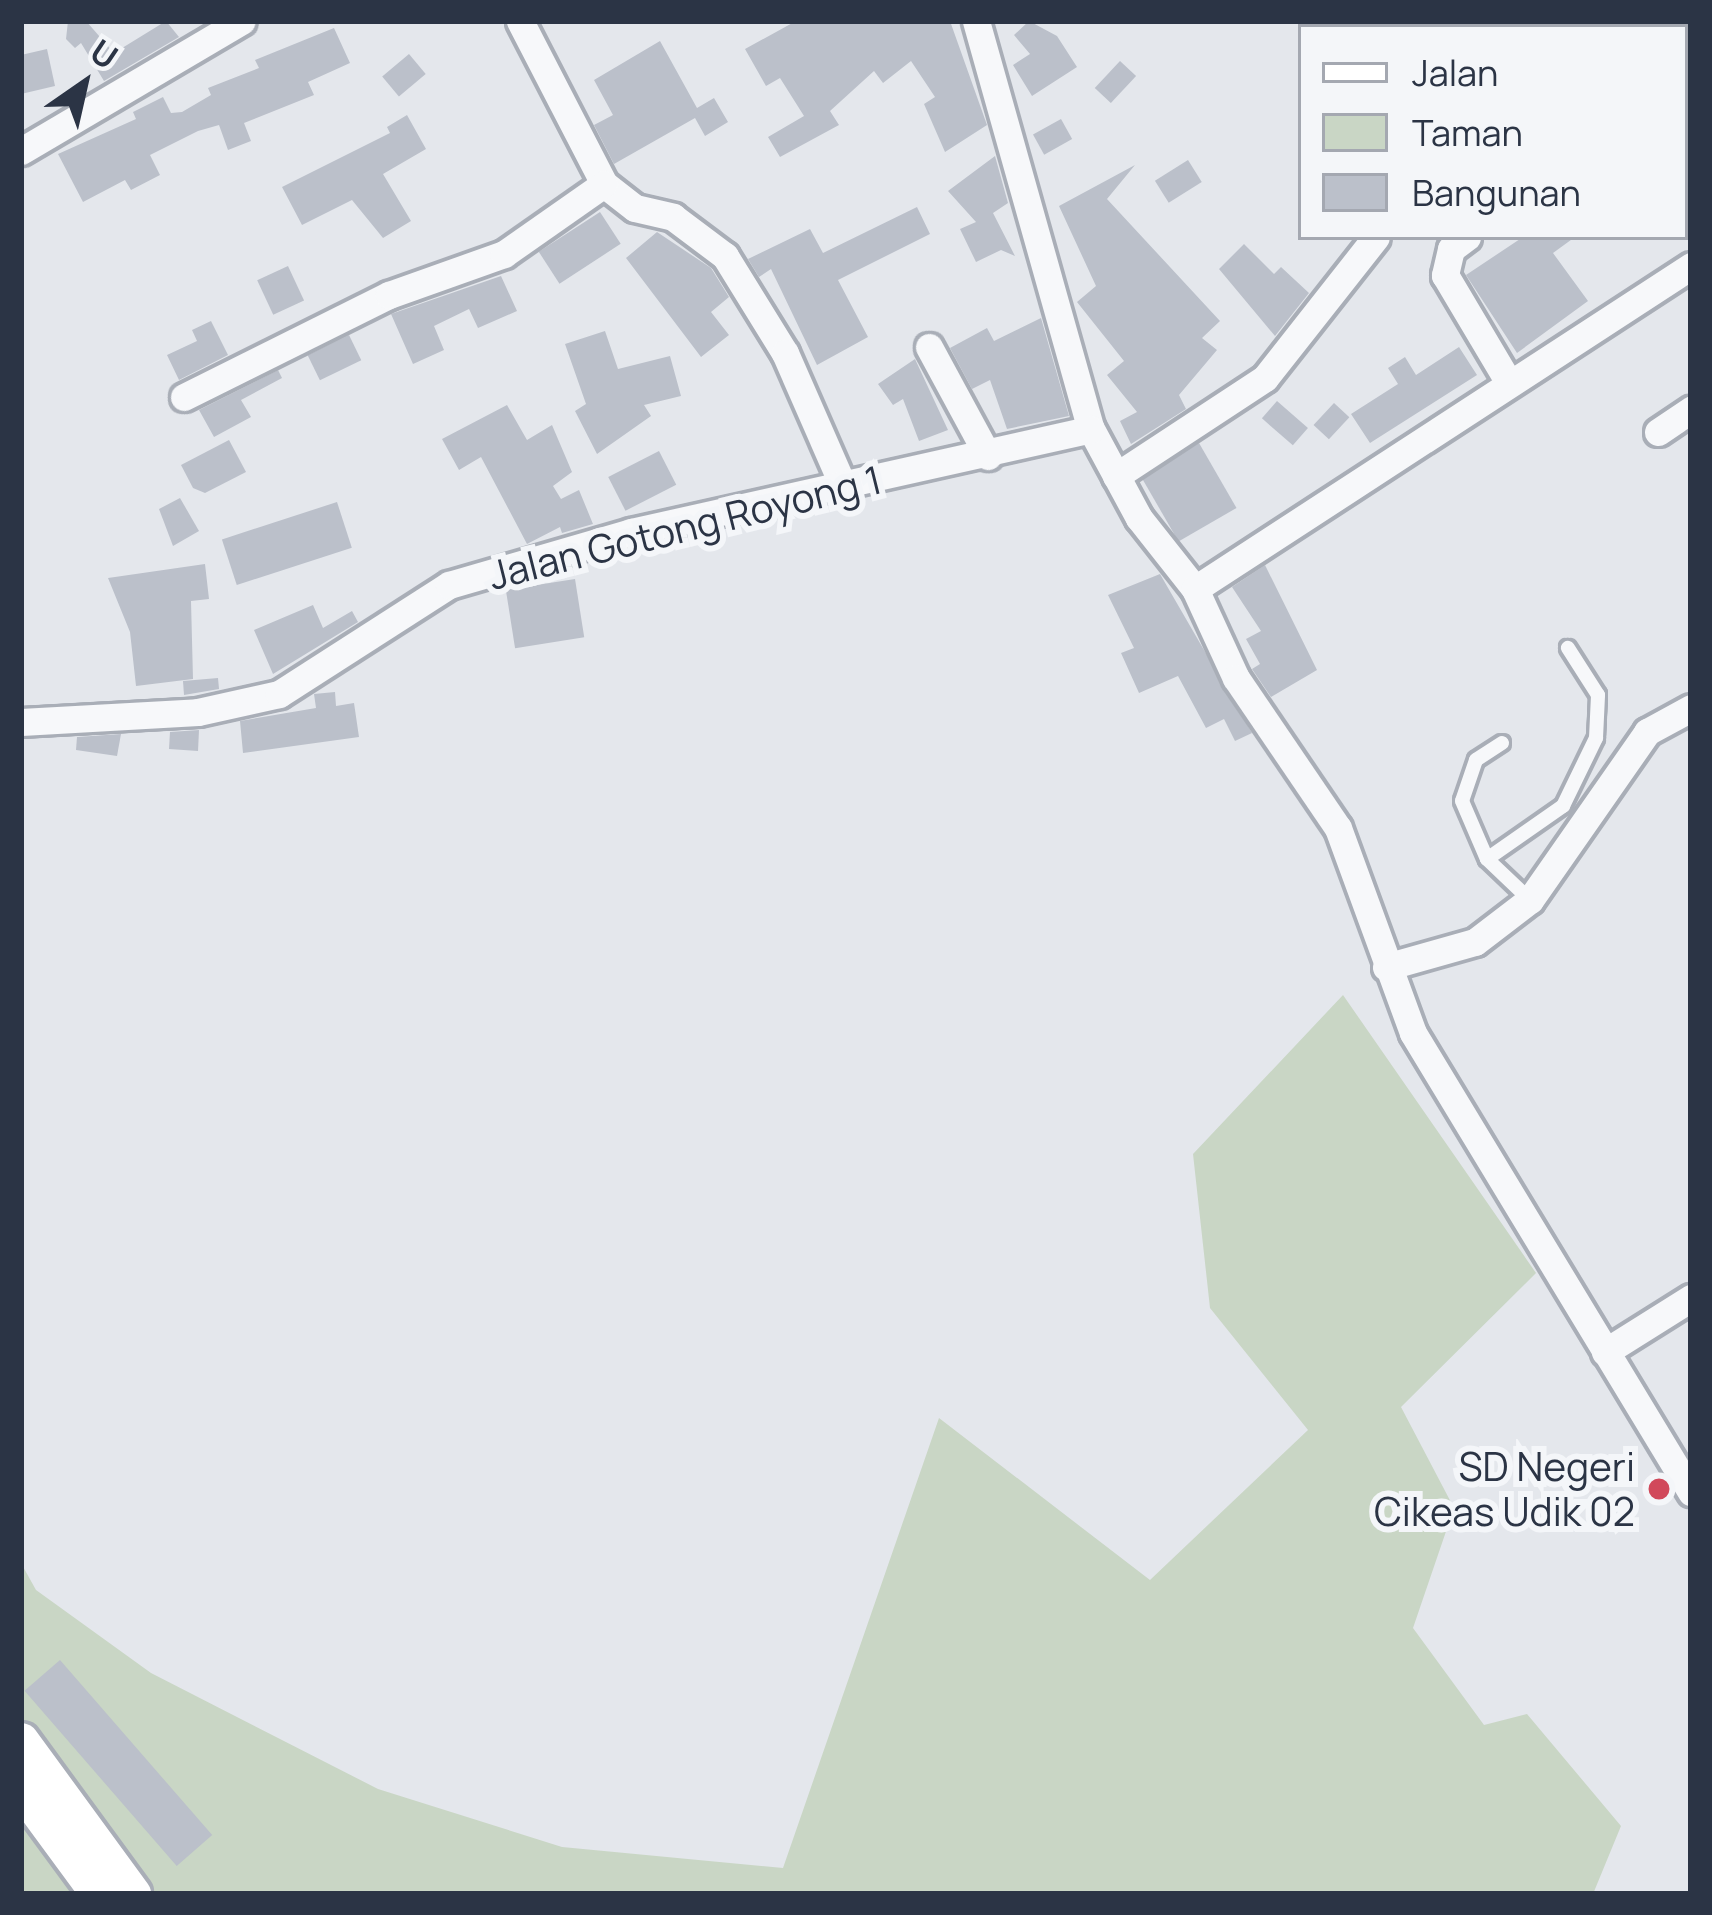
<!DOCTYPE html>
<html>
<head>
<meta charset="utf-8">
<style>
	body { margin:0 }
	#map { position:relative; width:1712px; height:1915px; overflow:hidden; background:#e4e7ec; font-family:Manrope,sans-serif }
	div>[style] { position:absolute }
	.green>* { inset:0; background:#c9d6c5 }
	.building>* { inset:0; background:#bbc0ca; transform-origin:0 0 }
	.roads { filter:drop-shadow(3px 0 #a9aeb7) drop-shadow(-3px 0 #a9aeb7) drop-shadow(0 3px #a9aeb7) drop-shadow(0 -3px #a9aeb7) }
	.service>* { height:14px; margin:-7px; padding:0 7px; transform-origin:7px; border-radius:7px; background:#f7f8fa }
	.minor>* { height:27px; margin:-13.5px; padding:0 13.5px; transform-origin:13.5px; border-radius:13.5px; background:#f7f8fa }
	.secondary>* { height:36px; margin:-18px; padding:0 18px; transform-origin:18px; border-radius:18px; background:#fff }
	.dots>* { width:33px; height:33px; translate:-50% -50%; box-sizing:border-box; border:6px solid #f4f6f9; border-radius:50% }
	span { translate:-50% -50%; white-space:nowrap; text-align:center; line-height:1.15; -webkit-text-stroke:12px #f4f6f9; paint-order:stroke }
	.street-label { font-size:39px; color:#2b3445 }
	.poi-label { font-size:39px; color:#2b3445 }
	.right { translate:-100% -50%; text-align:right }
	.frame { position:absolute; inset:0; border:24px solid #2b3445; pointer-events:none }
	.legend { position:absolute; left:1298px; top:24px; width:390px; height:216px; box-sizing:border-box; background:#f4f6f9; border:3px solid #a4a8b1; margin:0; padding:15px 21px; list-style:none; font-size:36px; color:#2b3445 }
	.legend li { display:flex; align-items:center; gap:24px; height:60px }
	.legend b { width:60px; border:3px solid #a4a8b1 }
	.north { position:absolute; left:24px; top:24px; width:120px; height:120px; -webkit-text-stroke:9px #f4f6f9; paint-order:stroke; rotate:34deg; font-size:33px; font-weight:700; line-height:48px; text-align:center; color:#2b3445 }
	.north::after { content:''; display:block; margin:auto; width:42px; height:54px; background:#2b3445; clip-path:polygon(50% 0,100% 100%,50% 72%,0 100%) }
</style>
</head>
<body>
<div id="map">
	<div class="green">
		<i style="clip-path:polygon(1343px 995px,1536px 1273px,1401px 1407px,1454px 1508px,1413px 1628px,1484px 1725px,1527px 1714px,1621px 1826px,1593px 1894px,21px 1894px,21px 1563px,36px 1590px,151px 1673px,378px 1789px,562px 1847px,783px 1868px,939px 1418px,1150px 1580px,1308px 1430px,1210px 1308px,1193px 1154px)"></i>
	</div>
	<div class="building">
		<i style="clip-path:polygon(68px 21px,86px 21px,114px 53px,166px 21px,179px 37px,104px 81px,81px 43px,75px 48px,66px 39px)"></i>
		<i style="clip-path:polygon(796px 21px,950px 21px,987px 125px,945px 152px,924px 104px,935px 97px,911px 61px,883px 83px,874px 71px,830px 111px,839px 125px,780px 157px,768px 137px,804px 116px,780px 78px,766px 86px,745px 49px)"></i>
		<i style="clip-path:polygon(1029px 21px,1057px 36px,1077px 67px,1032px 96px,1013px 65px,1030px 54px,1014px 35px)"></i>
		<i style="clip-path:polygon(334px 28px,350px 63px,308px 82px,314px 95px,244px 123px,251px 141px,228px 150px,219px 125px,198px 131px,150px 155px,160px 175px,131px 190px,125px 180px,83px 202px,58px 154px,136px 119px,133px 112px,163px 97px,171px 113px,182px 112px,211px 95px,208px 88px,259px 68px,255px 60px)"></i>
		<i style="clip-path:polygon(660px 41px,697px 108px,714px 98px,728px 122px,705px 136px,695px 118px,614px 164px,594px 125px,613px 115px,594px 80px)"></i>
		<i style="clip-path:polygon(47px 49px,55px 86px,21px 94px,21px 55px)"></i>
		<i style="left:409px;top:54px;width:26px;height:35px;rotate:50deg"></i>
		<i style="left:1120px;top:61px;width:22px;height:37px;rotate:43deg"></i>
		<i style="clip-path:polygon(407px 115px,426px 149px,383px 174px,411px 221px,383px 238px,352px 200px,302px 225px,282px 187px,390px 133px,387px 127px)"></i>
		<i style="left:1061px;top:119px;width:23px;height:32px;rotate:61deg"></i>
		<i style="clip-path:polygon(995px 156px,1008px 203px,993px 213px,1015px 256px,1001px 250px,976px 262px,960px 229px,976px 222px,948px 191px)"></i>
		<i style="left:1188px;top:160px;width:26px;height:39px;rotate:58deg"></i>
		<i style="clip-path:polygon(1135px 165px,1107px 199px,1220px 321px,1202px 338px,1217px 350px,1179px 395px,1186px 409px,1131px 444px,1120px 421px,1137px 412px,1107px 375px,1124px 361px,1077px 302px,1096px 286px,1059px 206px)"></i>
		<i style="clip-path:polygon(917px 207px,930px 234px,838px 280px,868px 337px,817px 365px,771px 269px,759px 277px,748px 259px,810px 229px,823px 253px)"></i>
		<i style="left:600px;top:212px;width:38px;height:73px;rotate:57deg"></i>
		<i style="clip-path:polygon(657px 232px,711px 268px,729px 297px,711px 312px,729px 335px,701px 357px,626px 258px)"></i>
		<i style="clip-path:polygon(1523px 237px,1575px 237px,1553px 253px,1588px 301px,1517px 353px,1466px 275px)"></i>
		<i style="clip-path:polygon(1244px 244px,1274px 274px,1281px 267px,1309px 293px,1275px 336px,1219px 269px)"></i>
		<i style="left:288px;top:266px;width:38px;height:34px;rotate:65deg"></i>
		<i style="clip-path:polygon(501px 276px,517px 311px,478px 328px,469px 309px,434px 326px,444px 350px,413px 364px,391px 314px)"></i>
		<i style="clip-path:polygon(1041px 318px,1069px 416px,1007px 429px,990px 380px,972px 389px,950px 348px,987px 328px,994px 341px)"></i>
		<i style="clip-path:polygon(211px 321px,228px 355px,179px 380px,167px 355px,197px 341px,192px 330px)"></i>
		<i style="clip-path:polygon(605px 331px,618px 369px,670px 356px,681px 396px,644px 405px,651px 416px,597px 454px,575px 411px,586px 404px,565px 344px)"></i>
		<i style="left:349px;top:335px;width:28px;height:46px;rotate:64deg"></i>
		<i style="clip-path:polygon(1459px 347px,1477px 375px,1370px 443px,1351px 414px,1398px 384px,1388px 368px,1405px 357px,1416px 375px)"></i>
		<i style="clip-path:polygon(915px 359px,948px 430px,919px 441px,903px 399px,893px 405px,878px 384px)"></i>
		<i style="clip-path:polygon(278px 370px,282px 378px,241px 400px,251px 417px,214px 437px,199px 410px)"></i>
		<i style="left:1277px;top:401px;width:41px;height:23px;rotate:41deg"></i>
		<i style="left:1334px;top:403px;width:21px;height:30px;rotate:43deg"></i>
		<i style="clip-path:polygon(507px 405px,527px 440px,552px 425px,572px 472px,553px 486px,561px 499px,579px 490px,593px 524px,562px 533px,560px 527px,527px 544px,481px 457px,459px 470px,442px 439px)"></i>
		<i style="clip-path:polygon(229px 440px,246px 472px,205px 493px,193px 488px,181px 465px)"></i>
		<i style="left:1199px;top:443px;width:75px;height:67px;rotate:60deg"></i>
		<i style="left:659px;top:451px;width:38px;height:57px;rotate:63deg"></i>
		<i style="clip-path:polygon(180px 498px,199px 531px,173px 546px,159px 509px)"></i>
		<i style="left:337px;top:502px;width:48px;height:121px;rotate:72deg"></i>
		<i style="clip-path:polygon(205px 564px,209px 599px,191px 601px,193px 679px,136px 686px,130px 632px,108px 578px)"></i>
		<i style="clip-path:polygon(1265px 565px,1317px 670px,1271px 697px,1252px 669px,1260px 664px,1246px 639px,1261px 631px,1232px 587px)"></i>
		<i style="clip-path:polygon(1160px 574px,1252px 733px,1235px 741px,1224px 719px,1206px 728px,1178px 676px,1139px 693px,1121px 653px,1134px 648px,1108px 595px)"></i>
		<i style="left:575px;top:579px;width:59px;height:70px;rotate:81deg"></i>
		<i style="clip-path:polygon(313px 605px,323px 628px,352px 611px,358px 622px,273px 674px,254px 630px)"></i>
		<i style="clip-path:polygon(218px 678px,219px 689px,184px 695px,183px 681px)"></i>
		<i style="clip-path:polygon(335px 692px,336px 706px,354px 703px,359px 737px,243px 753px,240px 721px,316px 708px,314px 694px)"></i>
		<i style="clip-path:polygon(199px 730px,198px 751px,169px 749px,170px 732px)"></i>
		<i style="clip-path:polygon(121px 734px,117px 756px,76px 750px,77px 737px)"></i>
		<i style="left:60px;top:1660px;width:232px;height:47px;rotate:49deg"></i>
	</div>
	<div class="roads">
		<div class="service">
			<i style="left:1502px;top:743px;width:31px;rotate:147deg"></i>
			<i style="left:1476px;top:760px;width:43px;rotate:108.9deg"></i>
			<i style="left:1462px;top:801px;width:63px;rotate:66.7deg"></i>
			<i style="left:1487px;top:859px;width:59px;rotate:43.6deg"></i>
			<i style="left:1487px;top:859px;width:93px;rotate:-34.9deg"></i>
			<i style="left:1563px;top:806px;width:76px;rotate:-64.1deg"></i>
			<i style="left:1596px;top:738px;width:43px;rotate:-87.3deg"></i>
			<i style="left:1598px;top:695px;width:56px;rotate:-122.6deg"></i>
		</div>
		<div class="minor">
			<i style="left:520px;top:21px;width:183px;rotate:62.7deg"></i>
			<i style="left:604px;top:184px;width:39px;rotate:38deg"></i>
			<i style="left:635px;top:208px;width:39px;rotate:13deg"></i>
			<i style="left:673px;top:217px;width:65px;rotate:36.9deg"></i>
			<i style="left:725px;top:256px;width:114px;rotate:58.3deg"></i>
			<i style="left:785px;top:353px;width:145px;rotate:66.4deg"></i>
			<i style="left:976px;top:21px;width:424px;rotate:74.3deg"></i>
			<i style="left:1091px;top:429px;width:101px;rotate:61.7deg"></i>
			<i style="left:1139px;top:518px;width:90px;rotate:51.7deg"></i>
			<i style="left:1195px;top:589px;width:98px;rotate:65.3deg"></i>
			<i style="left:1236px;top:678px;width:181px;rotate:55.8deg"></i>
			<i style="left:1338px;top:828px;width:218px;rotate:69.9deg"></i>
			<i style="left:1413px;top:1033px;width:537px;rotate:58.8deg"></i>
			<i style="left:21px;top:151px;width:256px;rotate:-30.5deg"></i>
			<i style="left:1467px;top:237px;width:20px;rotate:143deg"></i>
			<i style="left:1451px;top:249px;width:27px;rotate:103deg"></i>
			<i style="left:1445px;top:275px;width:126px;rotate:59.3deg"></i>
			<i style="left:929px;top:347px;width:124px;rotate:61.6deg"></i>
			<i style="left:184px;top:397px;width:229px;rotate:-26.5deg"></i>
			<i style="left:389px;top:295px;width:122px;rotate:-19.6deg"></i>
			<i style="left:504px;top:254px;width:122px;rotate:-35deg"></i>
			<i style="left:1658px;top:432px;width:40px;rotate:-34deg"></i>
			<i style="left:1116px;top:476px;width:178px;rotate:-33.3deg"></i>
			<i style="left:1265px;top:378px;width:179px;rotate:-51.8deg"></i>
			<i style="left:1195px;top:589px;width:592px;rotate:-33.07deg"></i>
			<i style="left:21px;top:722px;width:177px;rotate:-3.2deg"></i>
			<i style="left:198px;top:712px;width:83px;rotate:-12.5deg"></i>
			<i style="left:279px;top:694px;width:202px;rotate:-32.7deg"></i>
			<i style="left:449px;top:585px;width:190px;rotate:-16.2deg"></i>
			<i style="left:631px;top:532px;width:471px;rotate:-12.6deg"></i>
			<i style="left:1386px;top:967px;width:92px;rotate:-15.7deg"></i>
			<i style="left:1475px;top:942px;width:69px;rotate:-37.4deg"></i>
			<i style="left:1530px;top:900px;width:205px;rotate:-55.1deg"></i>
			<i style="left:1647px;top:732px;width:50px;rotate:-28.6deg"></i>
			<i style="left:1605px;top:1352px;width:102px;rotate:-32.1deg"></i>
		</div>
		<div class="secondary">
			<i style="left:21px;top:1741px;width:190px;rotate:53.8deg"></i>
			<i style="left:21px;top:1788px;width:132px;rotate:53.7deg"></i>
		</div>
	</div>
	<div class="dots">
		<i style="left:1659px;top:1489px;background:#d1495b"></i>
	</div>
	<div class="street-label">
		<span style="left:685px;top:527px;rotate:-14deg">Jalan Gotong Royong 1</span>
	</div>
	<div class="poi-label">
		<span class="right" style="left:1635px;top:1489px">SD Negeri<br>Cikeas Udik 02</span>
	</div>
	<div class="frame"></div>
	<ul class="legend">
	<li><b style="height:15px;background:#fff"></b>Jalan</li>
	<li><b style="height:33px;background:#c9d6c5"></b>Taman</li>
	<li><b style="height:33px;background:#bbc0ca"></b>Bangunan</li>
	</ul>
	<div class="north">U</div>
</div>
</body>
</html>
